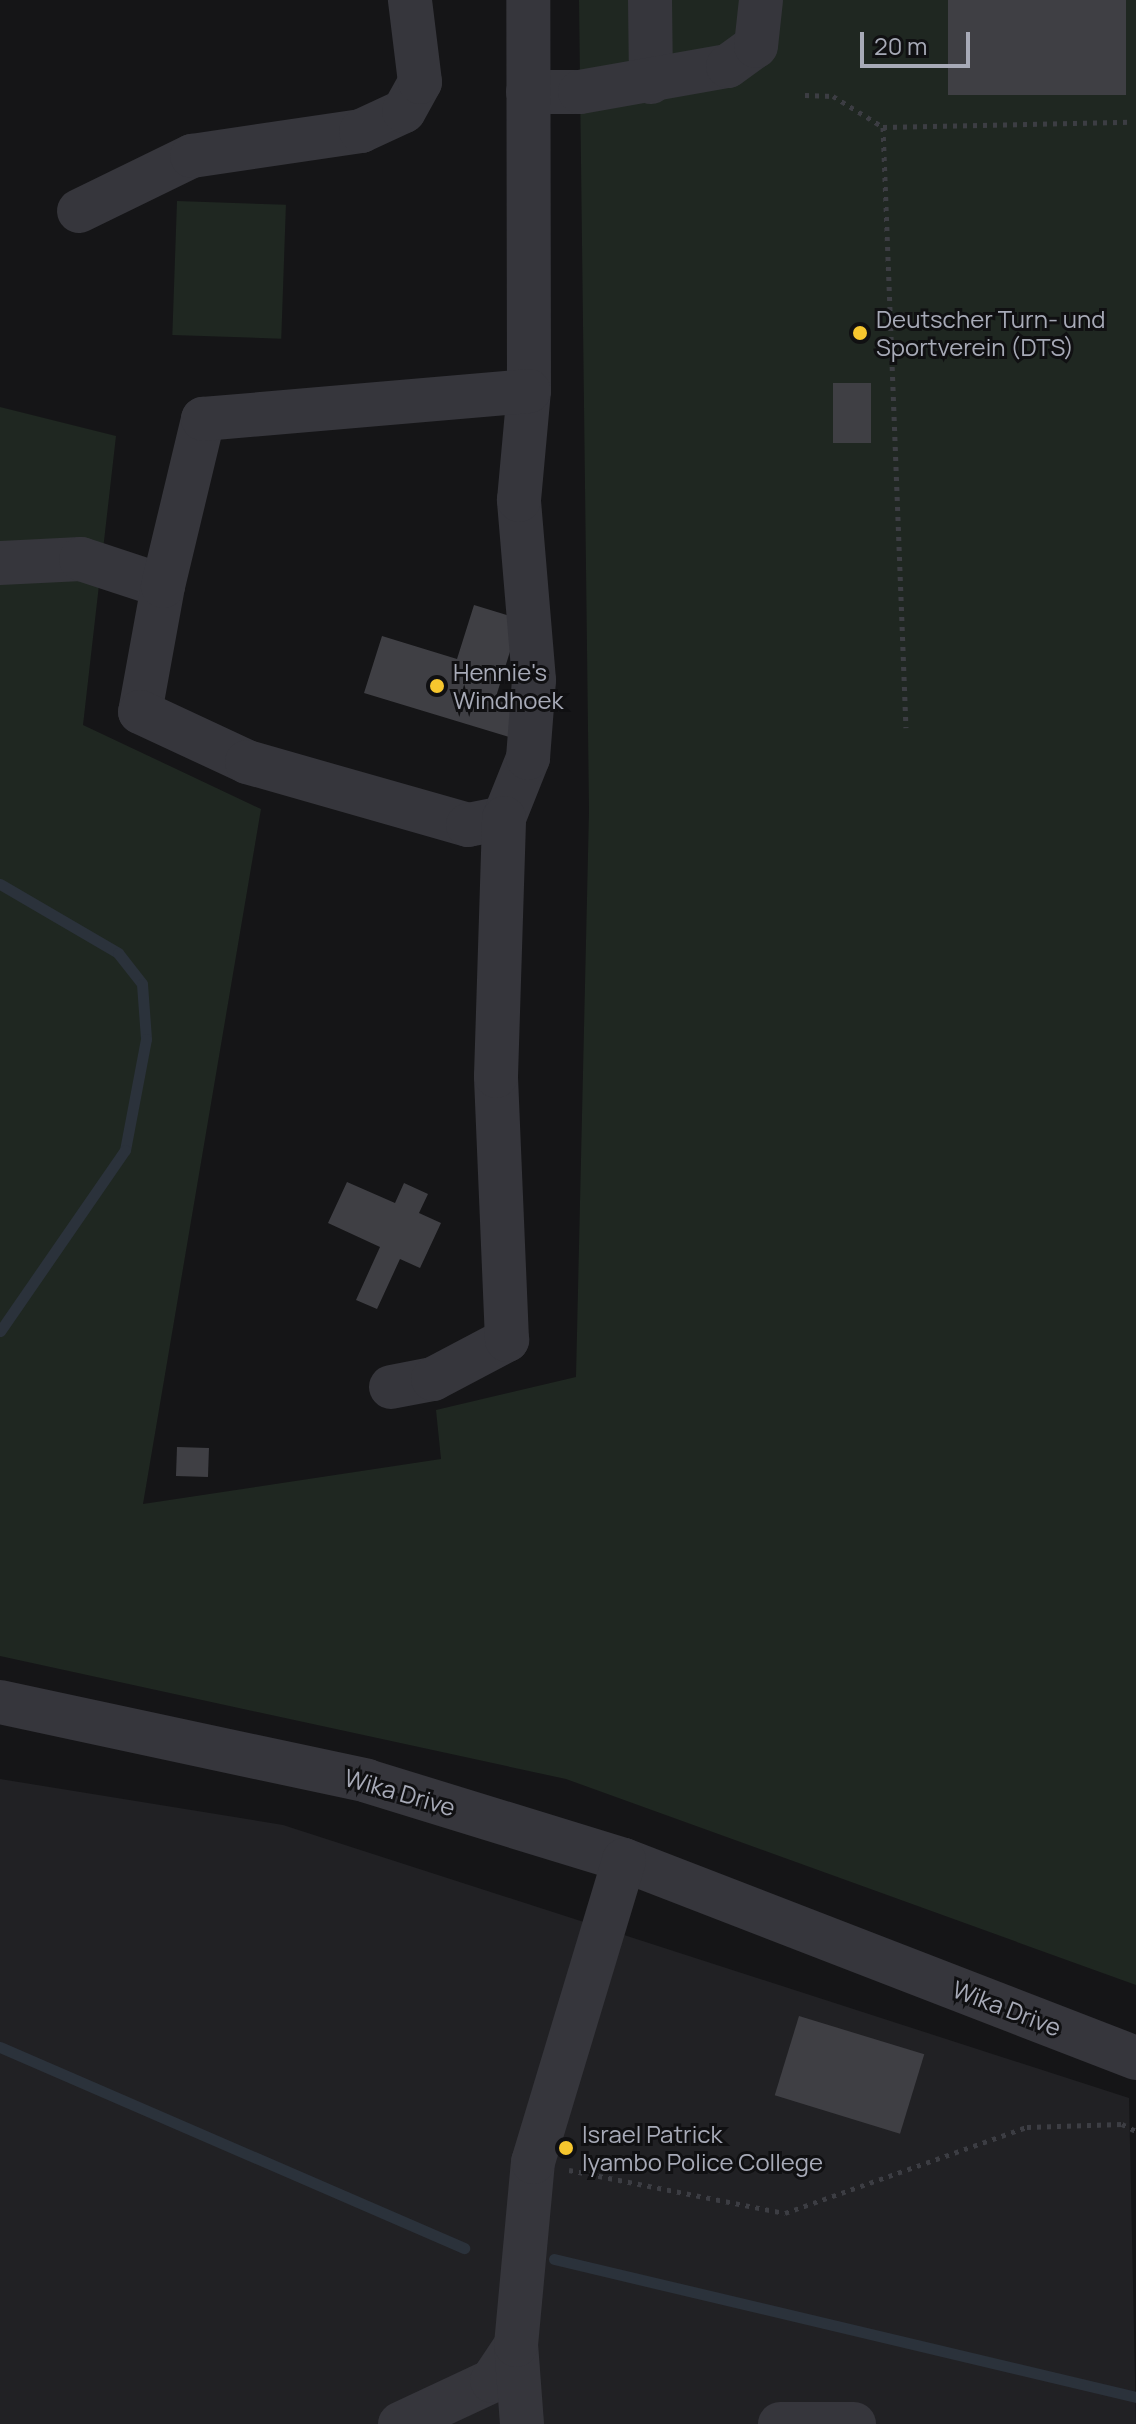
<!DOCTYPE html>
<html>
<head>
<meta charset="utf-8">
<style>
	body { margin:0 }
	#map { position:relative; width:1136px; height:2424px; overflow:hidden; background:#151517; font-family:Manrope,sans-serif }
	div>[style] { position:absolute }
	.built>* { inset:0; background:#212124 }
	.green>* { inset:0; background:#1f2721; transform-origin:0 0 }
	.stream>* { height:11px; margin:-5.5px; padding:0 5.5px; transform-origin:5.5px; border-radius:5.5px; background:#2b323b }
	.building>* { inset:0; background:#3f3f44; transform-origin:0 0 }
	.path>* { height:5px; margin-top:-2.5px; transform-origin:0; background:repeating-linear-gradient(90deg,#3c3d43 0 4px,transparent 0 10px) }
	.minor>* { height:44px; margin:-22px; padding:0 22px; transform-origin:22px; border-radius:22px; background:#36363c }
	.dots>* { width:22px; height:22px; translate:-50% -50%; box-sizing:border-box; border:4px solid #101012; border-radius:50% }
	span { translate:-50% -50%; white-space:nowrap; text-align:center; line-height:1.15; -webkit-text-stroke:6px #101012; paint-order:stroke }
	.poi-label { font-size:24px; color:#a7aab7 }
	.left { translate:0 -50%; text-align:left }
	.street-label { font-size:24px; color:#a7aab7 }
	.scale { position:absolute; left:860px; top:32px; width:110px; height:36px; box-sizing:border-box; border:4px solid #a7aab7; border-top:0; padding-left:10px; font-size:24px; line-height:28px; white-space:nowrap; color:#a7aab7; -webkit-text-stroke:6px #101012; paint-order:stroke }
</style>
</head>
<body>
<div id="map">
	<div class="built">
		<i style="clip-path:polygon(0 1779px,283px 1825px,1129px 2098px,1136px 2424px,0 2424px)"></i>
	</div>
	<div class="green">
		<i style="clip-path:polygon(579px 0,1136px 0,1136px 1985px,566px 1779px,0 1656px,0 407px,116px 436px,83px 725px,261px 809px,143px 1504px,441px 1459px,436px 1410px,576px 1377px,589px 811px)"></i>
		<i style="left:177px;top:201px;width:109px;height:134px;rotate:2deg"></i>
	</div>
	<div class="stream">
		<i style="left:0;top:884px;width:137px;rotate:30.3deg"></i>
		<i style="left:118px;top:953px;width:39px;rotate:52deg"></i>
		<i style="left:142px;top:984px;width:55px;rotate:85.8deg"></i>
		<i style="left:146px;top:1039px;width:113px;rotate:100.7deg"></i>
		<i style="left:125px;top:1150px;width:220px;rotate:124.6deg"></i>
		<i style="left:0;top:2047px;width:506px;rotate:23.42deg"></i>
		<i style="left:554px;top:2259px;width:598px;rotate:13.34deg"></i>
	</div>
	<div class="building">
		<i style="left:948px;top:0;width:178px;height:95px"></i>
		<i style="left:833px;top:383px;width:38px;height:60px"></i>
		<i style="clip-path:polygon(474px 605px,520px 619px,495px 700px,514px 705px,516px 739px,364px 693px,382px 636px,457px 659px)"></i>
		<i style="clip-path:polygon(347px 1182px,395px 1203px,404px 1183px,428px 1194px,419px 1213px,441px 1223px,420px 1268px,400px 1259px,377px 1309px,356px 1300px,380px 1247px,328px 1223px)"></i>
		<i style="left:177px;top:1447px;width:32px;height:29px;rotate:2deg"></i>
		<i style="left:799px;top:2016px;width:131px;height:83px;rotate:17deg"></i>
	</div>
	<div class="path">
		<i style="left:805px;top:95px;width:28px;rotate:2deg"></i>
		<i style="left:833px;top:96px;width:59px;rotate:31.8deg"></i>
		<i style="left:883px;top:127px;width:601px;rotate:87.81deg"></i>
		<i style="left:883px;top:127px;width:248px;rotate:-1.2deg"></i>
		<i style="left:569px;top:2170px;width:220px;rotate:11.3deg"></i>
		<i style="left:785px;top:2213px;width:257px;rotate:-19.6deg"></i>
		<i style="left:1027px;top:2127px;width:95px;rotate:-1.8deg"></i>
		<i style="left:1122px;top:2124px;width:16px;rotate:27deg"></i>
	</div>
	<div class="minor">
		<i style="left:650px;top:0;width:82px;rotate:89.3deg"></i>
		<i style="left:528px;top:92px;width:52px"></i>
		<i style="left:580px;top:92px;width:150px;rotate:-10deg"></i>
		<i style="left:728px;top:66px;width:34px;rotate:-36deg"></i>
		<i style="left:756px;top:46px;width:46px;rotate:-83.8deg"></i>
		<i style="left:79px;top:211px;width:126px;rotate:-26deg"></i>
		<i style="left:192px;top:156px;width:171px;rotate:-8.4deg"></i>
		<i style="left:361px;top:131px;width:47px;rotate:-24.9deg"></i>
		<i style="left:404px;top:111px;width:33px;rotate:-61deg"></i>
		<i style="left:420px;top:82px;width:83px;rotate:-97deg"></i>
		<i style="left:0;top:563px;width:81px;rotate:-2.8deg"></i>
		<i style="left:81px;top:559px;width:86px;rotate:18.2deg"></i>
		<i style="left:163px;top:586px;width:128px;rotate:100.3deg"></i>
		<i style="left:140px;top:712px;width:118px;rotate:25deg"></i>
		<i style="left:247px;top:762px;width:230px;rotate:15.9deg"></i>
		<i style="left:468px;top:825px;width:37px;rotate:-11deg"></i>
		<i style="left:504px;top:818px;width:65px;rotate:-68.2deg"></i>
		<i style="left:528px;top:758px;width:78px;rotate:-85.6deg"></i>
		<i style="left:534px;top:680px;width:181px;rotate:-94.8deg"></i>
		<i style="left:519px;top:500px;width:109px;rotate:-84.8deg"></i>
		<i style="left:529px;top:391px;width:391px;rotate:-90.1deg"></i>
		<i style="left:163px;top:586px;width:172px;rotate:-76.5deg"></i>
		<i style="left:203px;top:419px;width:327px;rotate:-4.9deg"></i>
		<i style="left:391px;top:1387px;width:43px;rotate:-10.8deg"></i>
		<i style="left:433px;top:1379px;width:84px;rotate:-27.8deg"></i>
		<i style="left:507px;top:1340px;width:264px;rotate:-92.4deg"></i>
		<i style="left:496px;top:1076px;width:258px;rotate:-88.2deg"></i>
		<i style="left:0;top:1702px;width:375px;rotate:12.1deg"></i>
		<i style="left:367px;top:1781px;width:269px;rotate:17.1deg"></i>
		<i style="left:624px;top:1860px;width:549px;rotate:21.14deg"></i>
		<i style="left:400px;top:2424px;width:102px;rotate:-25.1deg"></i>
		<i style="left:492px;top:2381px;width:43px;rotate:-56.3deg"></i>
		<i style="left:522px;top:2424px;width:79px;rotate:-94.3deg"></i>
		<i style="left:516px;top:2345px;width:184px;rotate:-84.7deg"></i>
		<i style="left:533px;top:2162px;width:315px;rotate:-73.2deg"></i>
		<i style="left:780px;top:2424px;width:74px"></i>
	</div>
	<div class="dots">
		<i style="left:860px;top:333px;background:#f6c62e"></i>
		<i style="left:437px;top:686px;background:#f6c62e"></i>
		<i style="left:566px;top:2148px;background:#f6c62e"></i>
	</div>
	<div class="poi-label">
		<span class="left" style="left:876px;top:333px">Deutscher Turn- und<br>Sportverein (DTS)</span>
		<span class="left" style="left:453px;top:686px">Hennie's<br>Windhoek</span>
		<span class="left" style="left:582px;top:2148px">Israel Patrick<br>Iyambo Police College</span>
	</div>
	<div class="street-label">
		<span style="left:400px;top:1792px;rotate:16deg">Wika Drive</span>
		<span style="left:1007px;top:2008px;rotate:21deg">Wika Drive</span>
	</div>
	<div class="scale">20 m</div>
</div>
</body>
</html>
